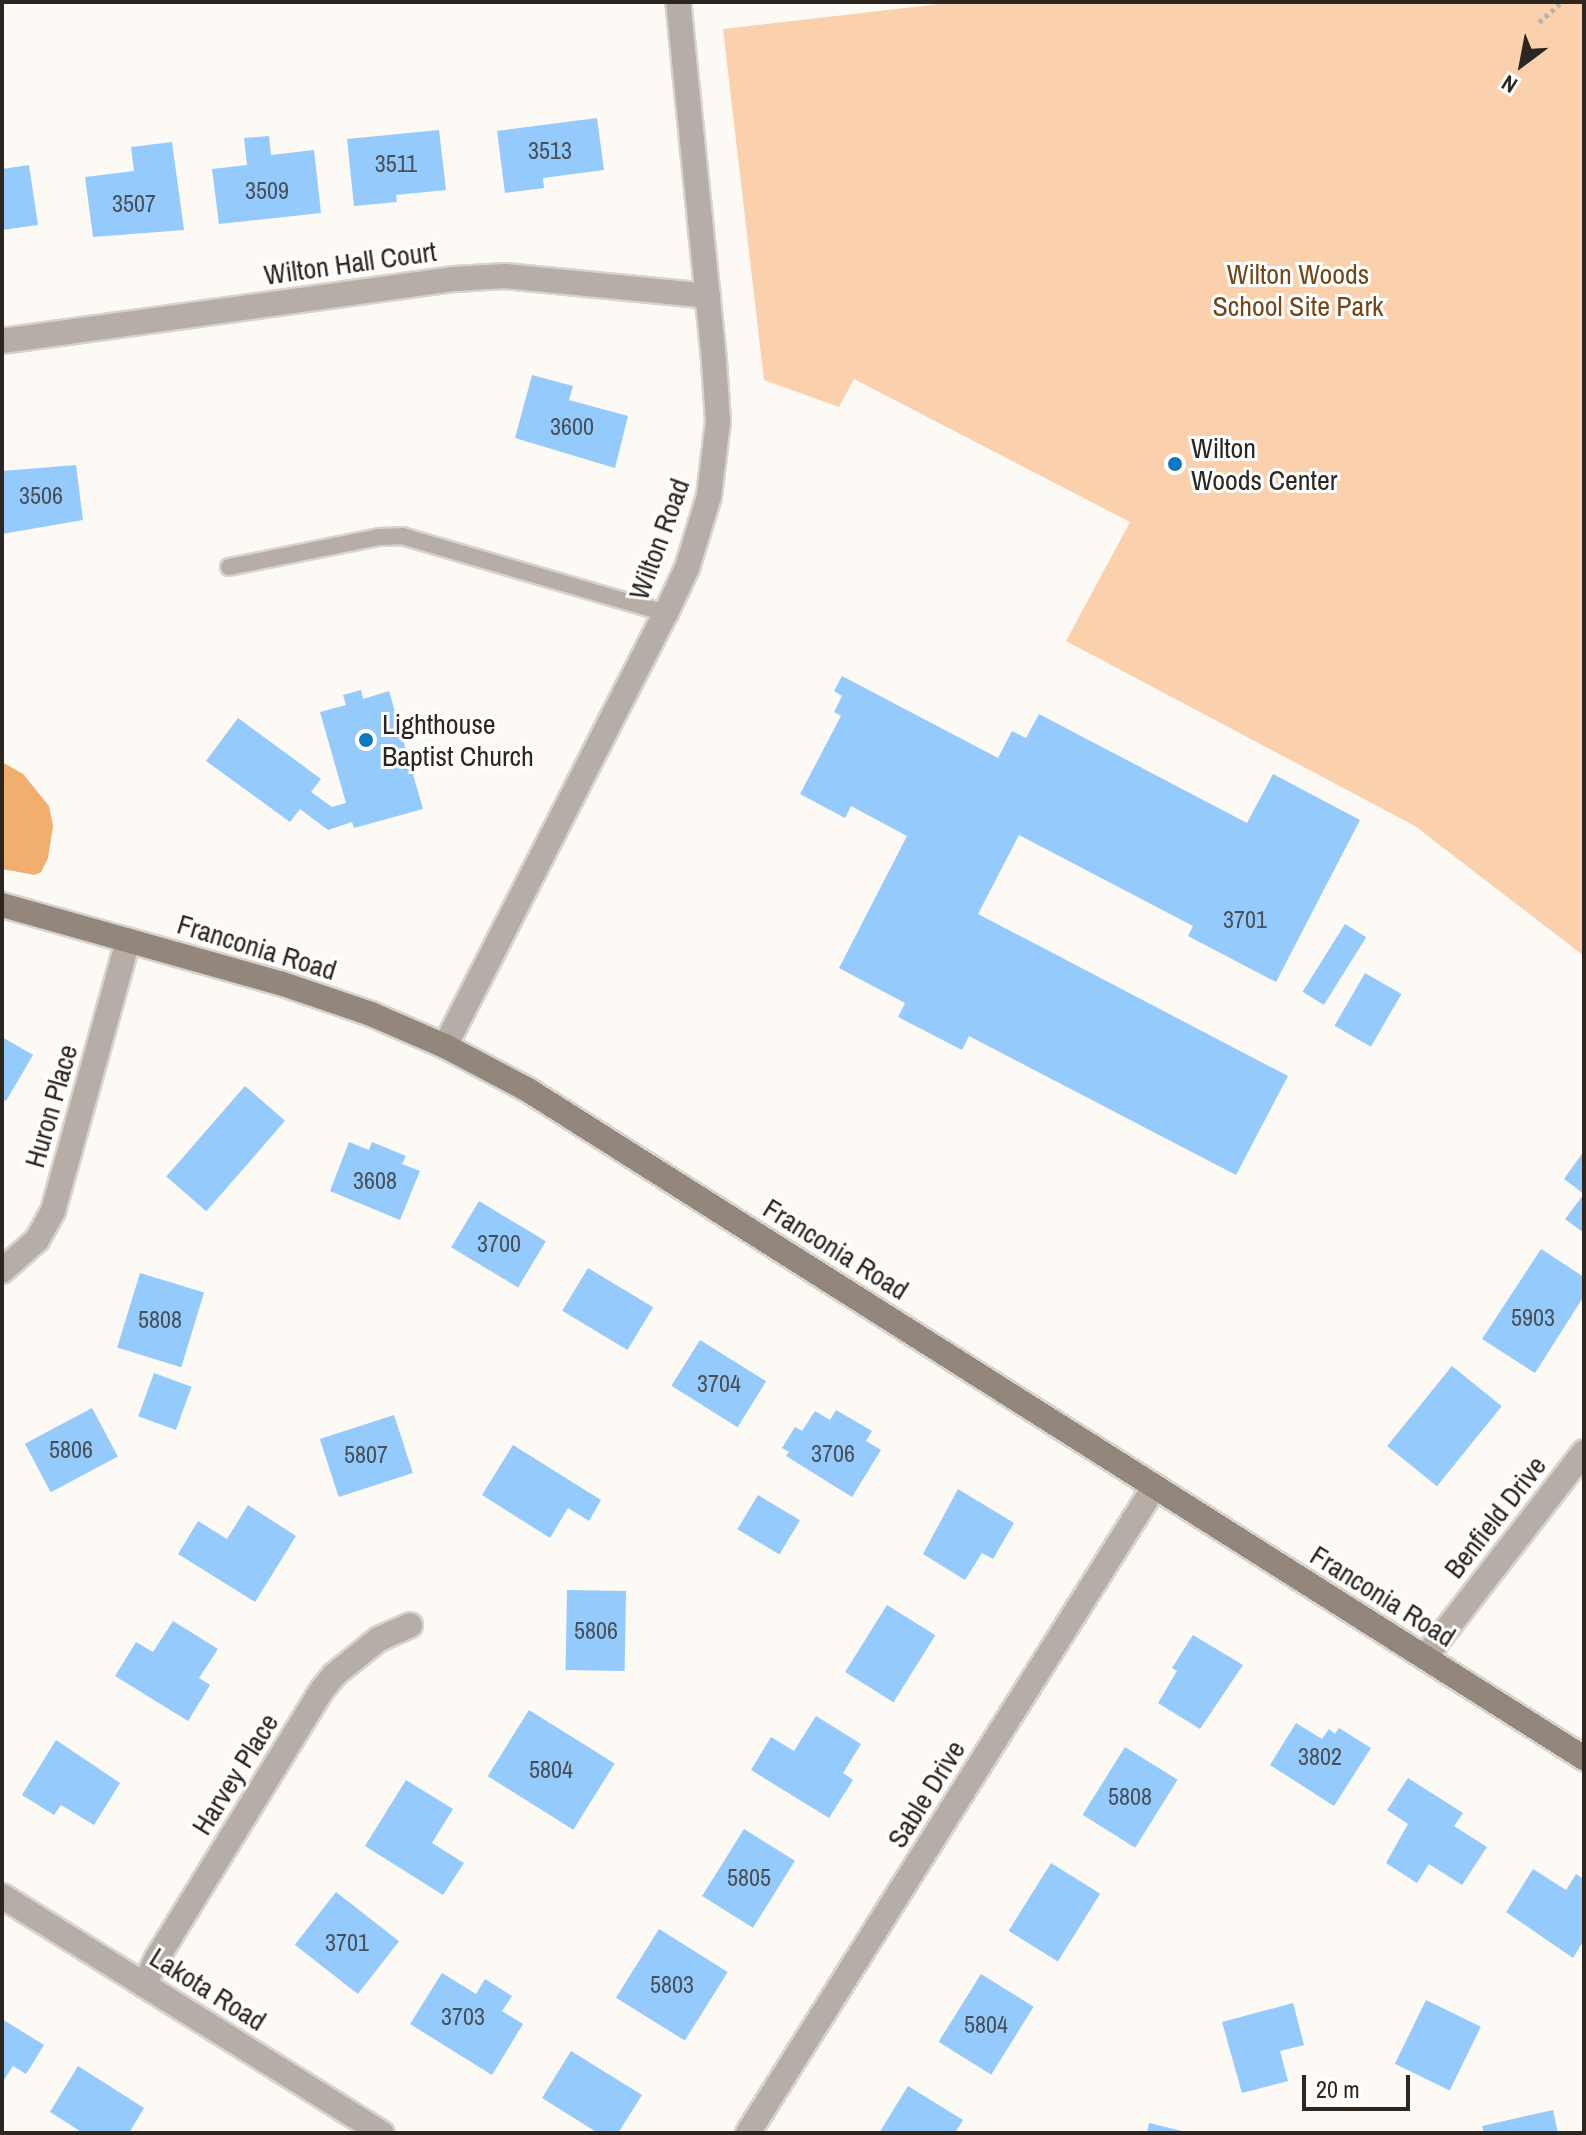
<!DOCTYPE html>
<html>
<head>
<meta charset="utf-8">
<style>
	body { margin:0 }
	#map { position:relative; width:1586px; height:2135px; overflow:hidden; background:#fdf9f5; font-family:"Archivo Narrow",sans-serif }
	div>[style] { position:absolute }
	.green>* { inset:0; background:#fbd1ad }
	.forest>* { inset:0; background:#f1ae6f }
	.building>* { inset:0; background:#95cafc; transform-origin:0 0 }
	.path>* { height:5px; margin-top:-2.5px; transform-origin:0; background:repeating-linear-gradient(90deg,#b9b4b0 0 4px,transparent 0 8px) }
	.roads { filter:drop-shadow(2px 0 #d8d3cf) drop-shadow(-2px 0 #d8d3cf) drop-shadow(0 2px #d8d3cf) drop-shadow(0 -2px #d8d3cf) }
	.service>* { height:16px; margin:-8px; padding:0 8px; transform-origin:8px; border-radius:8px; background:#b5ada6 }
	.minor>* { height:24px; margin:-12px; padding:0 12px; transform-origin:12px; border-radius:12px; background:#b5ada6 }
	.tertiary>* { height:24px; margin:-12px; padding:0 12px; transform-origin:12px; border-radius:12px; background:#b5ada6 }
	.secondary>* { height:24px; margin:-12px; padding:0 12px; transform-origin:12px; border-radius:12px; background:#93877d }
	.dots>* { width:22px; height:22px; translate:-50% -50%; box-sizing:border-box; border:4px solid #fff; border-radius:50% }
	span { translate:-50% -50%; white-space:nowrap; text-align:center; line-height:1.15; -webkit-text-stroke:6px #fff; paint-order:stroke }
	.number-label { font-size:24px; color:#474f57 }
	.number-label span { -webkit-text-stroke-width:0 }
	.street-label { font-size:28px; color:#2d2620 }
	.park-label { font-size:28px; color:#744719 }
	.poi-label { font-size:28px; color:#2d2620 }
	.left { translate:0 -50%; text-align:left }
	.frame { position:absolute; inset:0; border:4px solid #2d2620; pointer-events:none }
	.north { position:absolute; left:1482px; top:24px; width:80px; height:80px; -webkit-text-stroke:6px #fff; paint-order:stroke; rotate:212deg; font-size:22px; font-weight:700; line-height:32px; text-align:center; color:#2d2620 }
	.north::after { content:''; display:block; margin:auto; width:28px; height:36px; background:#2d2620; clip-path:polygon(50% 0,100% 100%,50% 72%,0 100%) }
	.scale { position:absolute; left:1302px; top:2075px; width:108px; height:36px; box-sizing:border-box; border:4px solid #2d2620; border-top:0; padding-left:10px; font-size:24px; line-height:28px; white-space:nowrap; color:#2d2620; -webkit-text-stroke:6px #fff; paint-order:stroke }
</style>
</head>
<body>
<div id="map">
	<div class="green">
		<i style="clip-path:polygon(957px 2px,1584px 2px,1584px 956px,1415px 826px,1066px 641px,1130px 522px,854px 379px,839px 407px,764px 380px,723px 29px)"></i>
	</div>
	<div class="forest">
		<i style="clip-path:polygon(2px 762px,23px 774px,49px 806px,53px 826px,48px 858px,41px 872px,35px 875px,2px 869px)"></i>
	</div>
	<div class="building">
		<i style="clip-path:polygon(597px 118px,604px 170px,543px 178px,544px 188px,505px 193px,497px 131px)"></i>
		<i style="clip-path:polygon(439px 130px,446px 190px,396px 195px,397px 202px,354px 206px,347px 139px)"></i>
		<i style="clip-path:polygon(269px 136px,271px 155px,314px 150px,321px 213px,219px 224px,212px 169px,247px 165px,244px 138px)"></i>
		<i style="clip-path:polygon(172px 142px,184px 230px,93px 237px,85px 177px,134px 171px,131px 147px)"></i>
		<i style="clip-path:polygon(29px 165px,38px 225px,2px 230px,2px 169px)"></i>
		<i style="clip-path:polygon(532px 375px,573px 386px,569px 400px,628px 416px,615px 468px,515px 438px)"></i>
		<i style="clip-path:polygon(76px 465px,83px 520px,2px 534px,2px 471px)"></i>
		<i style="clip-path:polygon(842px 676px,998px 758px,1012px 731px,1026px 738px,1039px 714px,1247px 823px,1273px 774px,1360px 820px,1276px 982px,1188px 936px,1193px 926px,1019px 835px,978px 914px,1288px 1076px,1236px 1175px,969px 1036px,962px 1050px,898px 1017px,905px 1003px,839px 968px,907px 836px,851px 806px,845px 818px,800px 794px,841px 716px,834px 712px,842px 696px,834px 691px)"></i>
		<i style="clip-path:polygon(361px 690px,363px 699px,389px 691px,423px 809px,354px 828px,352px 822px,328px 830px,300px 809px,290px 822px,206px 761px,238px 718px,321px 779px,311px 792px,332px 807px,346px 803px,320px 712px,346px 705px,343px 695px)"></i>
		<i style="left:1345px;top:924px;width:25px;height:80px;rotate:32deg"></i>
		<i style="left:1365px;top:973px;width:42px;height:61px;rotate:30deg"></i>
		<i style="clip-path:polygon(2px 1037px,33px 1055px,6px 1101px,2px 1099px)"></i>
		<i style="left:245px;top:1086px;width:53px;height:120px;rotate:41deg"></i>
		<i style="clip-path:polygon(349px 1142px,369px 1150px,372px 1142px,406px 1156px,402px 1164px,420px 1171px,400px 1220px,330px 1191px)"></i>
		<i style="clip-path:polygon(1584px 1151px,1584px 1233px,1565px 1219px,1584px 1194px,1564px 1179px)"></i>
		<i style="left:479px;top:1201px;width:78px;height:54px;rotate:31deg"></i>
		<i style="clip-path:polygon(1541px 1249px,1584px 1277px,1584px 1296px,1535px 1373px,1482px 1339px)"></i>
		<i style="left:588px;top:1268px;width:76px;height:50px;rotate:31deg"></i>
		<i style="left:140px;top:1273px;width:67px;height:78px;rotate:17deg"></i>
		<i style="left:700px;top:1340px;width:78px;height:54px;rotate:32deg"></i>
		<i style="left:1452px;top:1366px;width:64px;height:103px;rotate:39deg"></i>
		<i style="left:154px;top:1373px;width:40px;height:46px;rotate:20deg"></i>
		<i style="left:92px;top:1408px;width:55px;height:76px;rotate:62deg"></i>
		<i style="clip-path:polygon(836px 1410px,872px 1431px,866px 1441px,881px 1450px,852px 1497px,786px 1456px,789px 1452px,782px 1448px,795px 1427px,802px 1431px,815px 1411px,830px 1420px)"></i>
		<i style="left:394px;top:1415px;width:61px;height:78px;rotate:72deg"></i>
		<i style="clip-path:polygon(513px 1445px,601px 1500px,589px 1521px,568px 1508px,550px 1538px,482px 1495px)"></i>
		<i style="clip-path:polygon(958px 1489px,1014px 1523px,993px 1559px,982px 1553px,965px 1580px,923px 1554px)"></i>
		<i style="left:758px;top:1495px;width:49px;height:40px;rotate:31deg"></i>
		<i style="clip-path:polygon(248px 1505px,296px 1536px,255px 1602px,178px 1554px,198px 1521px,227px 1539px)"></i>
		<i style="left:567px;top:1590px;width:59px;height:80px;rotate:1deg"></i>
		<i style="left:887px;top:1605px;width:57px;height:79px;rotate:32deg"></i>
		<i style="clip-path:polygon(173px 1621px,218px 1649px,199px 1678px,210px 1685px,188px 1721px,115px 1676px,136px 1642px,153px 1652px)"></i>
		<i style="clip-path:polygon(1193px 1635px,1243px 1665px,1200px 1729px,1158px 1703px,1177px 1671px,1172px 1668px)"></i>
		<i style="left:529px;top:1710px;width:101px;height:78px;rotate:32deg"></i>
		<i style="clip-path:polygon(816px 1716px,861px 1744px,843px 1773px,853px 1780px,829px 1818px,751px 1770px,771px 1737px,794px 1751px)"></i>
		<i style="clip-path:polygon(1296px 1723px,1322px 1739px,1329px 1729px,1335px 1734px,1339px 1728px,1371px 1748px,1334px 1806px,1270px 1765px)"></i>
		<i style="clip-path:polygon(56px 1740px,120px 1783px,94px 1825px,61px 1805px,54px 1815px,22px 1795px)"></i>
		<i style="left:1125px;top:1747px;width:62px;height:80px;rotate:32deg"></i>
		<i style="clip-path:polygon(1408px 1778px,1463px 1813px,1454px 1826px,1487px 1847px,1462px 1885px,1429px 1864px,1417px 1883px,1386px 1863px,1408px 1824px,1387px 1810px)"></i>
		<i style="clip-path:polygon(406px 1780px,453px 1809px,432px 1843px,464px 1863px,443px 1895px,365px 1846px)"></i>
		<i style="left:744px;top:1829px;width:60px;height:79px;rotate:32deg"></i>
		<i style="left:1051px;top:1863px;width:58px;height:80px;rotate:32deg"></i>
		<i style="clip-path:polygon(1533px 1869px,1566px 1890px,1576px 1874px,1584px 1879px,1584px 1940px,1573px 1958px,1506px 1912px)"></i>
		<i style="left:336px;top:1892px;width:80px;height:67px;rotate:38deg"></i>
		<i style="left:659px;top:1929px;width:81px;height:81px;rotate:32deg"></i>
		<i style="clip-path:polygon(442px 1973px,476px 1994px,485px 1979px,512px 1996px,502px 2011px,523px 2024px,492px 2075px,410px 2024px)"></i>
		<i style="left:981px;top:1974px;width:62px;height:80px;rotate:32deg"></i>
		<i style="left:1426px;top:2000px;width:61px;height:71px;rotate:26deg"></i>
		<i style="clip-path:polygon(1293px 2003px,1304px 2045px,1280px 2051px,1288px 2081px,1242px 2093px,1222px 2022px)"></i>
		<i style="clip-path:polygon(2px 2019px,44px 2045px,26px 2074px,13px 2066px,2px 2083px)"></i>
		<i style="clip-path:polygon(571px 2051px,642px 2095px,618px 2133px,598px 2133px,542px 2098px)"></i>
		<i style="clip-path:polygon(78px 2066px,144px 2108px,129px 2133px,83px 2133px,50px 2112px)"></i>
		<i style="clip-path:polygon(908px 2086px,963px 2120px,955px 2133px,879px 2133px)"></i>
		<i style="clip-path:polygon(1553px 2110px,1558px 2133px,1484px 2133px,1482px 2126px)"></i>
		<i style="clip-path:polygon(1149px 2123px,1186px 2132px,1186px 2133px,1147px 2133px)"></i>
	</div>
	<div class="path">
		<i style="left:1539px;top:22px;width:30px;rotate:-41deg"></i>
	</div>
	<div class="roads">
		<div class="service">
			<i style="left:229px;top:567px;width:153px;rotate:-11.3deg"></i>
			<i style="left:379px;top:537px;width:23px;rotate:-2deg"></i>
			<i style="left:402px;top:536px;width:275px;rotate:16.3deg"></i>
		</div>
		<div class="minor">
			<i style="left:2px;top:341px;width:457px;rotate:-7.8deg"></i>
			<i style="left:455px;top:279px;width:50px;rotate:-3.4deg"></i>
			<i style="left:505px;top:276px;width:204px;rotate:5.6deg"></i>
			<i style="left:2px;top:1271px;width:47px;rotate:-41.5deg"></i>
			<i style="left:37px;top:1240px;width:33px;rotate:-61deg"></i>
			<i style="left:53px;top:1211px;width:281px;rotate:-74.5deg"></i>
			<i style="left:1425px;top:1657px;width:259px;rotate:-52.2deg"></i>
			<i style="left:2px;top:1896px;width:448px;rotate:32deg"></i>
			<i style="left:144px;top:1985px;width:30px;rotate:-64deg"></i>
			<i style="left:157px;top:1958px;width:315px;rotate:-58.4deg"></i>
			<i style="left:322px;top:1690px;width:19px;rotate:-51deg"></i>
			<i style="left:334px;top:1675px;width:58px;rotate:-38.7deg"></i>
			<i style="left:379px;top:1639px;width:34px;rotate:-24deg"></i>
			<i style="left:748px;top:2133px;width:764px;rotate:-57.83deg"></i>
		</div>
		<div class="tertiary">
			<i style="left:445px;top:1046px;width:486px;rotate:-63deg"></i>
			<i style="left:666px;top:613px;width:50px;rotate:-65deg"></i>
			<i style="left:687px;top:568px;width:75px;rotate:-73deg"></i>
			<i style="left:709px;top:496px;width:75px;rotate:-83.1deg"></i>
			<i style="left:718px;top:422px;width:62px;rotate:-93.7deg"></i>
			<i style="left:714px;top:360px;width:360px;rotate:-95.7deg"></i>
		</div>
		<div class="secondary">
			<i style="left:2px;top:905px;width:289px;rotate:15.7deg"></i>
			<i style="left:280px;top:983px;width:96px;rotate:18.8deg"></i>
			<i style="left:371px;top:1014px;width:81px;rotate:23.4deg"></i>
			<i style="left:445px;top:1046px;width:94px;rotate:27.9deg"></i>
			<i style="left:528px;top:1090px;width:1250px;rotate:32.32deg"></i>
		</div>
	</div>
	<div class="dots">
		<i style="left:1175px;top:464px;background:#0f78c3"></i>
		<i style="left:366px;top:740px;background:#0f78c3"></i>
	</div>
	<div class="number-label">
		<span style="left:550px;top:151px">3513</span>
		<span style="left:396px;top:164px">3511</span>
		<span style="left:267px;top:191px">3509</span>
		<span style="left:134px;top:204px">3507</span>
		<span style="left:572px;top:427px">3600</span>
		<span style="left:41px;top:496px">3506</span>
		<span style="left:1245px;top:920px">3701</span>
		<span style="left:375px;top:1181px">3608</span>
		<span style="left:499px;top:1244px">3700</span>
		<span style="left:1533px;top:1318px">5903</span>
		<span style="left:160px;top:1320px">5808</span>
		<span style="left:719px;top:1384px">3704</span>
		<span style="left:71px;top:1450px">5806</span>
		<span style="left:833px;top:1454px">3706</span>
		<span style="left:366px;top:1455px">5807</span>
		<span style="left:596px;top:1631px">5806</span>
		<span style="left:1320px;top:1757px">3802</span>
		<span style="left:551px;top:1770px">5804</span>
		<span style="left:1130px;top:1797px">5808</span>
		<span style="left:749px;top:1878px">5805</span>
		<span style="left:347px;top:1943px">3701</span>
		<span style="left:672px;top:1985px">5803</span>
		<span style="left:463px;top:2017px">3703</span>
		<span style="left:986px;top:2025px">5804</span>
	</div>
	<div class="street-label">
		<span style="left:350px;top:263px;rotate:-8deg">Wilton Hall Court</span>
		<span style="left:659px;top:539px;rotate:-70deg">Wilton Road</span>
		<span style="left:257px;top:947px;rotate:17deg">Franconia Road</span>
		<span style="left:51px;top:1106px;rotate:-74deg">Huron Place</span>
		<span style="left:836px;top:1249px;rotate:32deg">Franconia Road</span>
		<span style="left:1495px;top:1517px;rotate:-52deg">Benfield Drive</span>
		<span style="left:1383px;top:1596px;rotate:32deg">Franconia Road</span>
		<span style="left:235px;top:1774px;rotate:-58deg">Harvey Place</span>
		<span style="left:926px;top:1794px;rotate:-58deg">Sable Drive</span>
		<span style="left:208px;top:1989px;rotate:32deg">Lakota Road</span>
	</div>
	<div class="park-label">
		<span style="left:1298px;top:290px">Wilton Woods<br>School Site Park</span>
	</div>
	<div class="poi-label">
		<span class="left" style="left:1191px;top:464px">Wilton<br>Woods Center</span>
		<span class="left" style="left:382px;top:740px">Lighthouse<br>Baptist Church</span>
	</div>
	<div class="frame"></div>
	<div class="north">N</div>
	<div class="scale">20 m</div>
</div>
</body>
</html>
